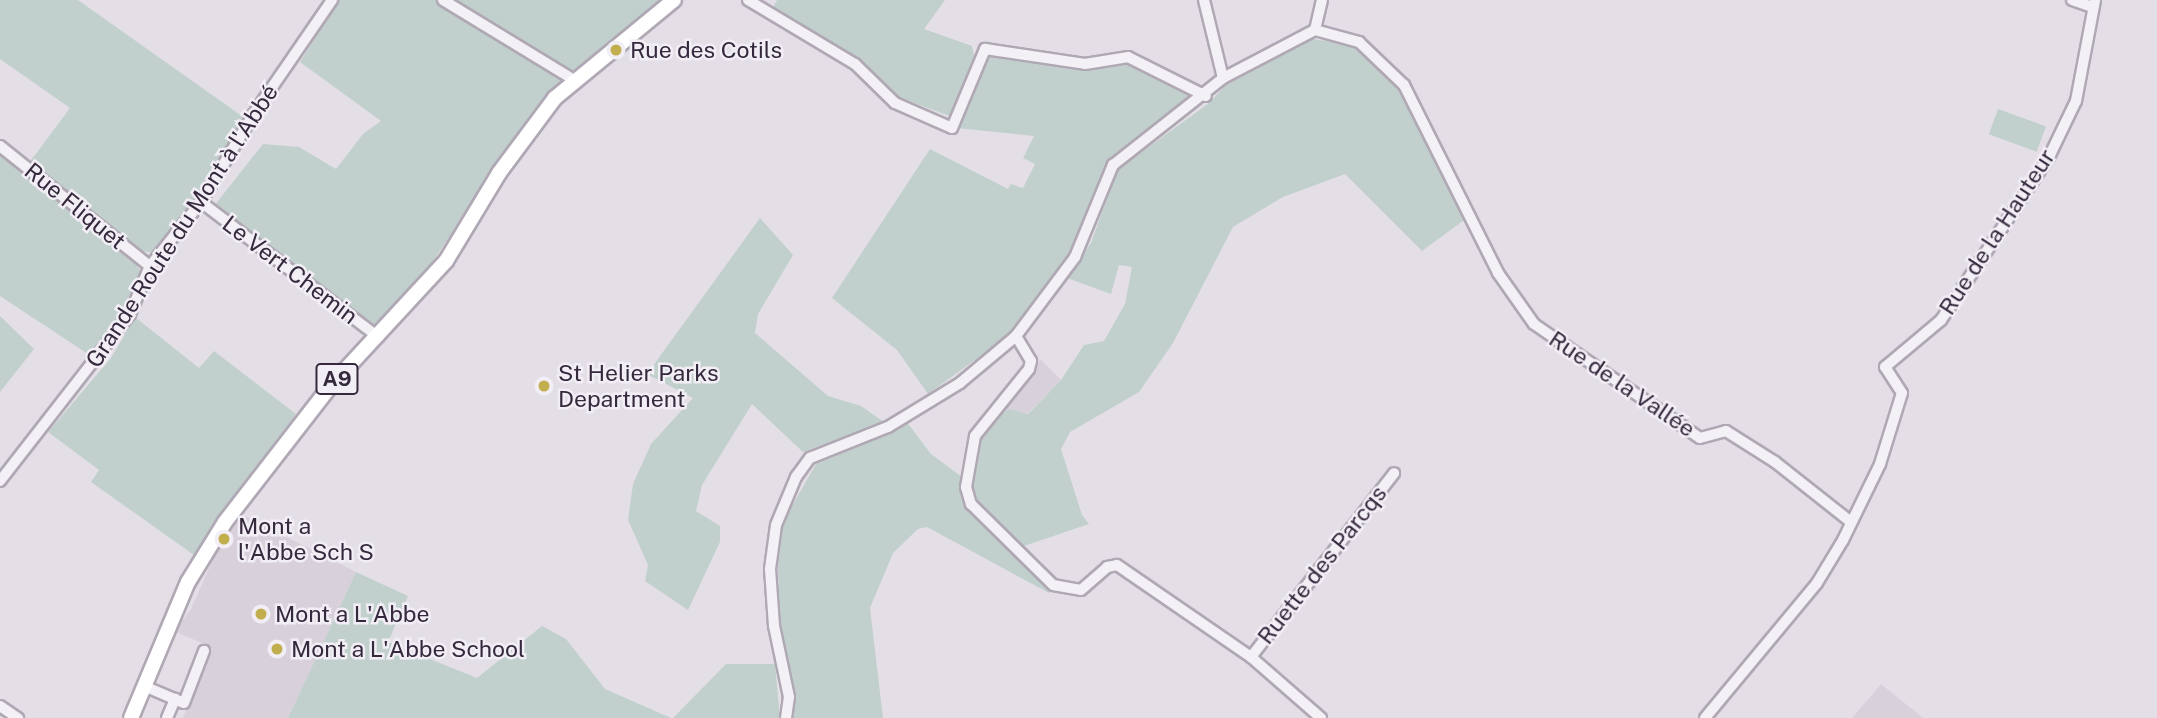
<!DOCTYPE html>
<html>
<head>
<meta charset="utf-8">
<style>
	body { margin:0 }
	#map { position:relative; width:2157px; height:718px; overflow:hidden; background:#e4dfe7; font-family:"Public Sans",sans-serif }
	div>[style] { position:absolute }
	.built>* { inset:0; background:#d8d1dc }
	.green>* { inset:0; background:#c1d0cc; transform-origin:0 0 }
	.roads { filter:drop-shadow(2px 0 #b0a8b4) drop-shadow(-2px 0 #b0a8b4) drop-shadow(0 2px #b0a8b4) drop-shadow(0 -2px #b0a8b4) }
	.minor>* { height:10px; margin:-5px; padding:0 5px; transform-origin:5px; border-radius:5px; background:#f4f1f6 }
	.primary>* { height:14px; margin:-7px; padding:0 7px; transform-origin:7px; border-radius:7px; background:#fff }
	.dots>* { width:19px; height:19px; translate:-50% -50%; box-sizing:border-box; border:4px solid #f2eef5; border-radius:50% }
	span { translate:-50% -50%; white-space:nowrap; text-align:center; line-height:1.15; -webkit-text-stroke:5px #f2eef5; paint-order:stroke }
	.shield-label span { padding:2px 5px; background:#f2eef5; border:2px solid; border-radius:5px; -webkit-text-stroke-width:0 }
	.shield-label { font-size:21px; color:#35293d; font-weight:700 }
	.poi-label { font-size:23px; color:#35293d }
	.left { translate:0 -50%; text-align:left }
	.street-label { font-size:23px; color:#35293d }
</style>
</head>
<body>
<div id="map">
	<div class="built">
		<i style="clip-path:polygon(1040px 359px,1061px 380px,1027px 414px,1010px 409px,995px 417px)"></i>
		<i style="clip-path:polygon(241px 514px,356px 572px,288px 718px,183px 718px,211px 647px,174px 631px,191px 609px,213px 559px)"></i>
		<i style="clip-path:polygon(1881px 684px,1923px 718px,1852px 718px)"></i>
	</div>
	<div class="green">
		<i style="clip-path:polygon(0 0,78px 0,246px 119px,199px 196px,153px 253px,136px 250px,29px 163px,70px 108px,0 59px)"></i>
		<i style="clip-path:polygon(339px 0,664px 0,563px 83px,525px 126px,418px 283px,377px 327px,214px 206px,263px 144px,299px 147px,336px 169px,363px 134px,381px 121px,300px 62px)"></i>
		<i style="clip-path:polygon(777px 0,945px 0,924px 29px,972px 46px,974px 56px,952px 117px,890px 94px,853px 56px,771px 11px)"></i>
		<i style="clip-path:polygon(1313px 39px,1357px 46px,1400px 88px,1467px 218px,1422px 251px,1345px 174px,1283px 197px,1233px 227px,1173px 343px,1139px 392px,1070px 432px,1061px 449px,1082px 515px,1089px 524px,1024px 546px,974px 502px,970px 488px,979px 438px,995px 417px,1010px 409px,1028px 414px,1061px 380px,1084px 345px,1104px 341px,1125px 304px,1132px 267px,1119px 265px,1111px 294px,1067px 278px,1091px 243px,1117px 170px,1209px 103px,1226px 85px)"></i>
		<i style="clip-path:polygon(988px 53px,1086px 68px,1128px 61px,1199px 96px,1110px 162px,1069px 253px,1012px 333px,928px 394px,897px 350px,832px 298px,930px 149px,1008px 189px,1011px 184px,1023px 188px,1035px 164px,1023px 158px,1034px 136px,957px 128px)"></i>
		<i style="left:1998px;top:109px;width:51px;height:27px;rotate:20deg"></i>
		<i style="clip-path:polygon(0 153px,133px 259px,141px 272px,97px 360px,0 296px)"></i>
		<i style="clip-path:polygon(760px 218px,793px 255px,758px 314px,755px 333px,828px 396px,861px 406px,884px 422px,803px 452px,752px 404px,702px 485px,696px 511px,720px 526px,720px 542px,688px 610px,645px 581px,648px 565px,628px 520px,633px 484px,651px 444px,693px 398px,647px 374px)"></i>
		<i style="clip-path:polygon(0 316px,34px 349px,0 392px)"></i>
		<i style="clip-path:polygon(135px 317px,199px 368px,214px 351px,296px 414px,194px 555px,91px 482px,99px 470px,48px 432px,111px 358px)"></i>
		<i style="clip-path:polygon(906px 421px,931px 454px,962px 477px,959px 487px,967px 508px,1050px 587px,1049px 593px,927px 527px,918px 529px,893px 553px,870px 608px,883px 718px,792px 718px,792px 681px,779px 618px,778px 563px,784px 520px,816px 464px,872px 441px)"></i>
		<i style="clip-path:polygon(356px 572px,408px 596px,388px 642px,477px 678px,542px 626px,566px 639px,605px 689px,671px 718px,288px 718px)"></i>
		<i style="clip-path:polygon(726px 664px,775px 664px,780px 718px,673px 718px)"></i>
	</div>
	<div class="roads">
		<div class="minor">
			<i style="left:443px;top:0;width:153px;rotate:31.4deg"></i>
			<i style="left:748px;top:0;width:125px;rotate:30.9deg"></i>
			<i style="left:855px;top:64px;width:56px;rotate:44.3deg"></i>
			<i style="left:895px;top:103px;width:62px;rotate:23.7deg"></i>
			<i style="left:952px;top:128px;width:86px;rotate:-67.3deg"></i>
			<i style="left:985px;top:49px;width:101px;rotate:8.5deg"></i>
			<i style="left:1085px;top:64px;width:44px;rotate:-9.2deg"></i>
			<i style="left:1128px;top:57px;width:87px;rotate:26.6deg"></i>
			<i style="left:1204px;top:0;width:80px;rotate:76.3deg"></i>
			<i style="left:2072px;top:0;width:21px;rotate:19deg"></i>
			<i style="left:1315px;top:30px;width:46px;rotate:15.3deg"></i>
			<i style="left:1359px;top:42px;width:62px;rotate:43.7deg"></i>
			<i style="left:1404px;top:85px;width:210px;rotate:63.4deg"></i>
			<i style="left:1498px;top:273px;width:62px;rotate:54.8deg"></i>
			<i style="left:1534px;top:324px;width:201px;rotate:34.5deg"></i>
			<i style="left:1700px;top:438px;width:27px;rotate:-15deg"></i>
			<i style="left:1726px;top:431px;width:58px;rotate:32.3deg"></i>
			<i style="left:1775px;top:462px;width:97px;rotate:38.3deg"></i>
			<i style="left:1315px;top:30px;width:31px;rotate:-77deg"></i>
			<i style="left:0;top:146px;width:192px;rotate:38.7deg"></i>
			<i style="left:201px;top:202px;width:223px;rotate:37.3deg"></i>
			<i style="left:1016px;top:336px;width:29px;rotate:59deg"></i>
			<i style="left:1031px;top:361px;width:8px;rotate:104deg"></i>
			<i style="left:1029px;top:369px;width:86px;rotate:128.9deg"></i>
			<i style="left:975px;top:436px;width:52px;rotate:100deg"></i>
			<i style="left:966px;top:487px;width:18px;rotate:74deg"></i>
			<i style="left:971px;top:504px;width:115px;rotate:44.6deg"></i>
			<i style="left:1053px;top:585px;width:28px;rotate:10deg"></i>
			<i style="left:1081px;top:590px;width:35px;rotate:-41deg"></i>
			<i style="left:1107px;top:567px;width:10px;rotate:-11deg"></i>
			<i style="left:1117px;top:565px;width:163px;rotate:34.5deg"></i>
			<i style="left:1251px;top:657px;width:93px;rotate:41.1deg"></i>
			<i style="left:0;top:481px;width:212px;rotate:-52.1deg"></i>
			<i style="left:130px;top:314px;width:52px;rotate:-67.4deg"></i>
			<i style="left:150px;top:266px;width:82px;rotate:-51.4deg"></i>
			<i style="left:201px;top:202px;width:101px;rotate:-59.1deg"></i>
			<i style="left:253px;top:115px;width:140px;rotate:-55.5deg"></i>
			<i style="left:1251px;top:657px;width:233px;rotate:-52.1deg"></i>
			<i style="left:144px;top:686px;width:43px;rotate:23deg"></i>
			<i style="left:184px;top:703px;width:56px;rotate:-69deg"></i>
			<i style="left:0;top:706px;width:22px;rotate:34deg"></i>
			<i style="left:167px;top:718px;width:21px;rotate:-67deg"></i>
			<i style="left:786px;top:718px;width:21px;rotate:-82deg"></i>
			<i style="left:789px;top:697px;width:73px;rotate:-101.9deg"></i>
			<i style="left:774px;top:626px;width:57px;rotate:-94deg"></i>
			<i style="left:770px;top:569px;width:44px;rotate:-82.2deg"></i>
			<i style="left:776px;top:525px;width:52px;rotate:-67.4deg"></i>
			<i style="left:796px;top:477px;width:24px;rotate:-54deg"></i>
			<i style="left:810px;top:458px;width:84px;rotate:-21.7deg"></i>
			<i style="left:888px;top:427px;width:84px;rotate:-31.4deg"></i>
			<i style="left:960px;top:383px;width:73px;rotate:-40deg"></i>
			<i style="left:1016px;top:336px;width:99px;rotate:-53.2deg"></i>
			<i style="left:1075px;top:257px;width:100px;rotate:-67.6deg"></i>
			<i style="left:1113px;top:165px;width:140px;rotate:-38.3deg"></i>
			<i style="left:1223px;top:78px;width:104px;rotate:-27.6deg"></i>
			<i style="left:1705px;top:718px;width:175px;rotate:-50.3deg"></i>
			<i style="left:1817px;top:583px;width:50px;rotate:-58.8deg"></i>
			<i style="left:1843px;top:540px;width:85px;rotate:-64deg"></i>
			<i style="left:1880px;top:464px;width:74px;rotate:-72.8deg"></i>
			<i style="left:1902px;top:393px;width:31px;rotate:-123deg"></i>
			<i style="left:1885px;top:367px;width:73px;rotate:-40deg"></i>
			<i style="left:1941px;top:320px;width:196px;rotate:-56.5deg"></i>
			<i style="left:2049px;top:157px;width:62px;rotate:-64.3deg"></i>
			<i style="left:2076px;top:101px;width:103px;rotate:-79.3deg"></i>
		</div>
		<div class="primary">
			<i style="left:131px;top:718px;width:147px;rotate:-67.3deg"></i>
			<i style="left:188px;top:582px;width:70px;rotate:-58.3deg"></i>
			<i style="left:225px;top:522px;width:176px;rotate:-52.2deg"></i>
			<i style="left:333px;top:383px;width:166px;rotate:-47.2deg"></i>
			<i style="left:446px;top:261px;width:103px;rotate:-58.9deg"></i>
			<i style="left:499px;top:173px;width:94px;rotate:-53.3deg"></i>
			<i style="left:555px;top:98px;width:154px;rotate:-39.5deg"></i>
		</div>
	</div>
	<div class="dots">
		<i style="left:616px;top:50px;background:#c1af4f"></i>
		<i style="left:544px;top:386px;background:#c1af4f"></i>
		<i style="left:224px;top:539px;background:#c1af4f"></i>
		<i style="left:261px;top:614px;background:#c1af4f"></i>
		<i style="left:277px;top:649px;background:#c1af4f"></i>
	</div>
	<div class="shield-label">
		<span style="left:337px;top:379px">A9</span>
	</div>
	<div class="poi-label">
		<span class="left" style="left:630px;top:50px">Rue des Cotils</span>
		<span class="left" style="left:558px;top:386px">St Helier Parks<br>Department</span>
		<span class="left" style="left:238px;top:539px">Mont a<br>l'Abbe Sch S</span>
		<span class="left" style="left:275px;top:614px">Mont a L'Abbe</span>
		<span class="left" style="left:291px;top:649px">Mont a L'Abbe School</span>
	</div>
	<div class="street-label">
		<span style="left:75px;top:206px;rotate:39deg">Rue Fliquet</span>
		<span style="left:182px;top:226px;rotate:-57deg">Grande Route du Mont à l'Abbé</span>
		<span style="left:1997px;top:232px;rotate:-57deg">Rue de la Hauteur</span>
		<span style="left:290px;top:270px;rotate:37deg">Le Vert Chemin</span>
		<span style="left:1622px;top:384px;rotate:34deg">Rue de la Vallée</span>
		<span style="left:1322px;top:565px;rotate:-52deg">Ruette des Parcqs</span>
	</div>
</div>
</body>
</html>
